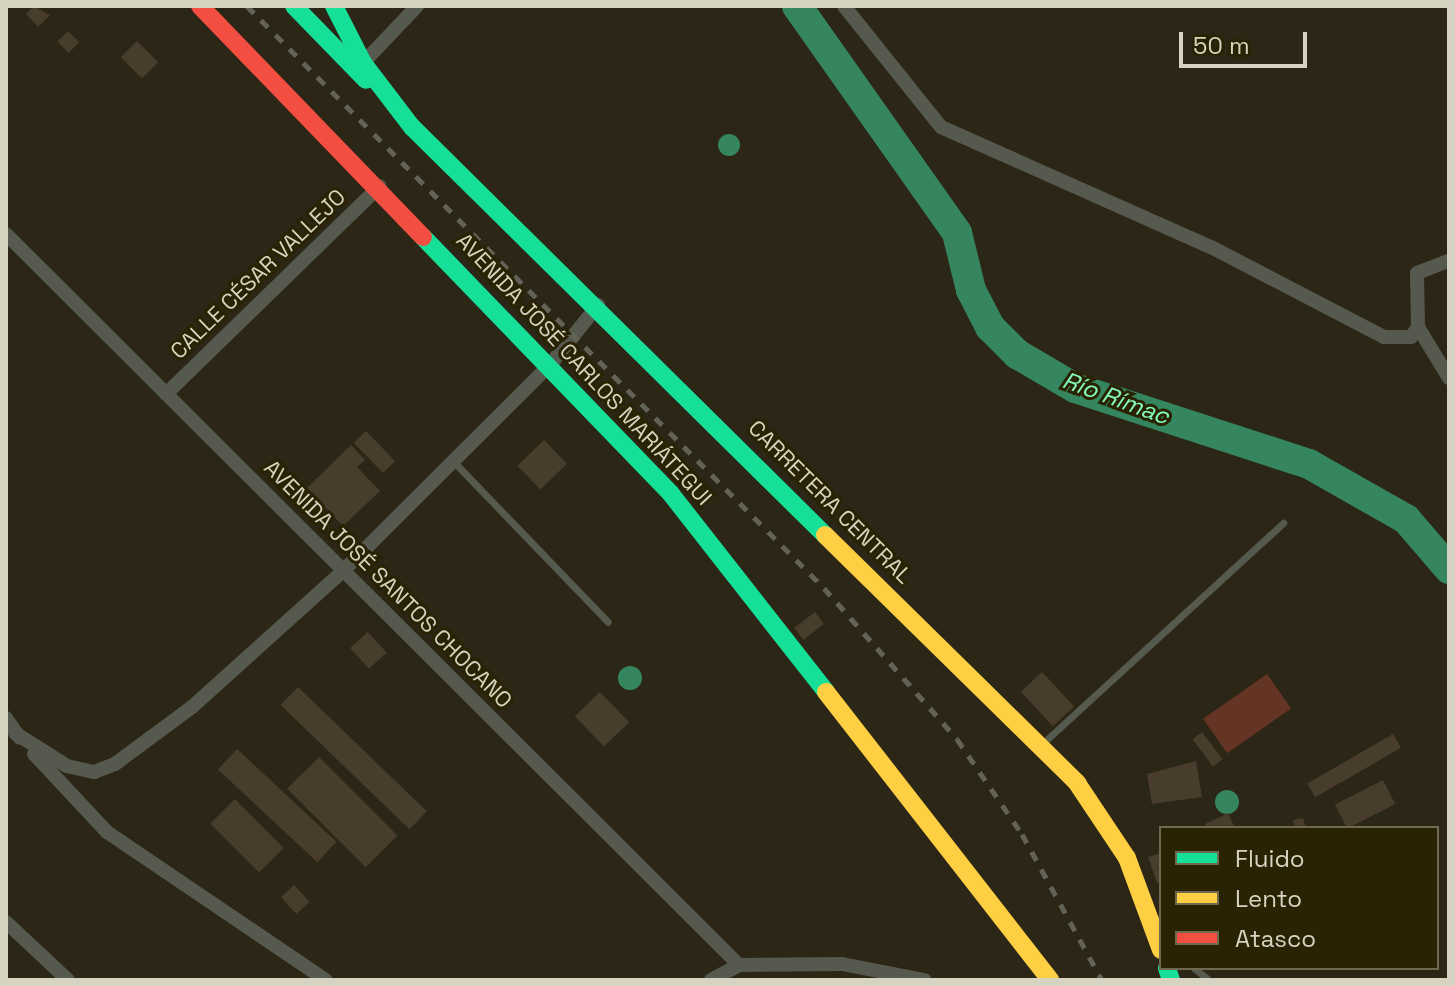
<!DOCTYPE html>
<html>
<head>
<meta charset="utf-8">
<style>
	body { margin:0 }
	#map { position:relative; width:1455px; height:986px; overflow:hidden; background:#2b2615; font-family:"Space Grotesk",sans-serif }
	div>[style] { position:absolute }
	.green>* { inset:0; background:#643424; transform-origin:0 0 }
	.water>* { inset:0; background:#35865e }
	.round { border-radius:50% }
	.river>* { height:30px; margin:-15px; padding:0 15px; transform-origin:15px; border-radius:15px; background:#35865e }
	.building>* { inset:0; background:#483d2c; transform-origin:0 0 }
	.lane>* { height:7px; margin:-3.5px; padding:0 3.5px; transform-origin:3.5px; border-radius:3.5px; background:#56594e }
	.street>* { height:14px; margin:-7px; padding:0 7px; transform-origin:7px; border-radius:7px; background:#56594e }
	.fast>* { height:18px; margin:-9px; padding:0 9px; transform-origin:9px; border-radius:9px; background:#16e098 }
	.slow>* { height:18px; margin:-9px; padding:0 9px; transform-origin:9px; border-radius:9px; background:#ffcf43 }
	.jam>* { height:18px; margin:-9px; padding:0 9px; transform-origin:9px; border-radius:9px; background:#f24e42 }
	.rail>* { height:5px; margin-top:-2.5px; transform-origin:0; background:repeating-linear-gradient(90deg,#626257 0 10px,transparent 0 20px) }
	span { translate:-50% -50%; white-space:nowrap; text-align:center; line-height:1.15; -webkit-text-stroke:6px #292303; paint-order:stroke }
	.street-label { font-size:22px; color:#d6d3c1 }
	.water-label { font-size:24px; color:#84fbbe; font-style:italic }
	.frame { position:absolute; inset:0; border:8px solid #d6d3c1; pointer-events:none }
	.legend { position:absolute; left:1159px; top:826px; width:280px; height:144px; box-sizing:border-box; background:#292303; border:2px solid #6e694f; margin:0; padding:10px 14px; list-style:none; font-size:24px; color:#d6d3c1 }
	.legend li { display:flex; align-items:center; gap:16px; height:40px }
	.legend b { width:40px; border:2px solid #6e694f }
	.scale { position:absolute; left:1179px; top:32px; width:128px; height:36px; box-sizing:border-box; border:4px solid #d6d3c1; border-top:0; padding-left:10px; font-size:24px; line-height:28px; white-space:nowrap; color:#d6d3c1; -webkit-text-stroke:6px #292303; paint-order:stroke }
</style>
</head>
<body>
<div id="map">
	<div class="green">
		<i style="left:1267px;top:674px;width:42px;height:78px;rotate:55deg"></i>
	</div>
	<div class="water">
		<i class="round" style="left:718px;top:134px;width:22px;height:22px"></i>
		<i class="round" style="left:618px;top:666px;width:24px;height:24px"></i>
		<i class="round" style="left:1215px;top:790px;width:24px;height:24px"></i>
	</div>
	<div class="river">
		<i style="left:797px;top:6px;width:278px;rotate:54.8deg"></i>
		<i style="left:957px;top:233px;width:59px;rotate:76.2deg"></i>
		<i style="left:971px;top:290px;width:42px;rotate:62.8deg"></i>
		<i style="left:990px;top:327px;width:38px;rotate:45deg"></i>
		<i style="left:1017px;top:354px;width:67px;rotate:30.4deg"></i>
		<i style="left:1075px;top:388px;width:246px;rotate:18deg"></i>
		<i style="left:1309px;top:464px;width:112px;rotate:29.6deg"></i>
		<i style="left:1406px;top:519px;width:66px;rotate:49.3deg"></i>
	</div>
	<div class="building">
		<i style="clip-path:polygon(34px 6px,50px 15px,38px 27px,26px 14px)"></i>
		<i style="left:68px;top:31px;width:16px;height:15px;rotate:45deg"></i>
		<i style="left:137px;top:41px;width:30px;height:23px;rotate:45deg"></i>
		<i style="left:366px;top:431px;width:42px;height:17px;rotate:46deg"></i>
		<i style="left:544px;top:440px;width:33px;height:37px;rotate:46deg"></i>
		<i style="clip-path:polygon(351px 445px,365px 460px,357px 467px,380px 491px,343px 526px,307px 488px)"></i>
		<i style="left:815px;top:612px;width:15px;height:26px;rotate:53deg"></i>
		<i style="left:368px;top:632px;width:28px;height:24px;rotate:48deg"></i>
		<i style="left:1042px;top:672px;width:47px;height:29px;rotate:47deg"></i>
		<i style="left:298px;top:687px;width:179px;height:25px;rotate:44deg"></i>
		<i style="left:600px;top:692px;width:42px;height:35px;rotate:46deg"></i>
		<i style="left:1202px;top:732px;width:34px;height:12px;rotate:53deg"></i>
		<i style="left:1393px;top:734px;width:16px;height:99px;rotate:60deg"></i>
		<i style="left:237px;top:749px;width:136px;height:28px;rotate:43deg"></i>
		<i style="left:319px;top:757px;width:111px;height:45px;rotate:45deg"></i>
		<i style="clip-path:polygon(1196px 761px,1202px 797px,1152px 804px,1147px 774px)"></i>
		<i style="left:1383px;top:780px;width:27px;height:54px;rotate:63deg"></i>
		<i style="left:235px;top:799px;width:69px;height:35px;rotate:45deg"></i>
		<i style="clip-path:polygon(1228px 813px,1235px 828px,1207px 828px,1205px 824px)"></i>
		<i style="clip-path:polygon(1303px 818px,1306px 828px,1295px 828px,1293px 820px)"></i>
		<i style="clip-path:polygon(1161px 853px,1161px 882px,1157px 883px,1148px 857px)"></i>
		<i style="left:294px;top:885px;width:23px;height:18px;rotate:47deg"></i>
	</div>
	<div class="lane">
		<i style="left:453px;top:461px;width:223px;rotate:46.1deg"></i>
		<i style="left:1043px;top:743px;width:326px;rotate:-42.5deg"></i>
		<i style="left:1194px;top:968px;width:19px;rotate:39deg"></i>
	</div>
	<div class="street">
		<i style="left:844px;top:6px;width:155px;rotate:51.3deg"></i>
		<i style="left:941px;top:127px;width:295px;rotate:24deg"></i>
		<i style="left:1211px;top:247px;width:195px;rotate:27.5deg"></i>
		<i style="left:1384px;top:337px;width:27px"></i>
		<i style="left:1411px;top:337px;width:12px;rotate:-55deg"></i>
		<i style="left:1418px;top:327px;width:54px;rotate:-91.1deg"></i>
		<i style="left:1417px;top:273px;width:34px;rotate:-21deg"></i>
		<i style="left:363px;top:63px;width:79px;rotate:-46.5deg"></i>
		<i style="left:6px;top:234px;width:1035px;rotate:44.92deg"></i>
		<i style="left:1418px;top:327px;width:60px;rotate:58.7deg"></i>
		<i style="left:166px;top:394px;width:298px;rotate:-44.2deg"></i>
		<i style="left:6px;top:718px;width:24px;rotate:55deg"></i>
		<i style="left:15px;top:733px;width:62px;rotate:32.4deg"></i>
		<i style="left:67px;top:766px;width:28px;rotate:13deg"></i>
		<i style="left:94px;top:772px;width:22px;rotate:-21deg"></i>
		<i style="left:115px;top:764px;width:96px;rotate:-36.5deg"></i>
		<i style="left:192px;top:707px;width:203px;rotate:-42deg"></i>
		<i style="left:343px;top:571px;width:292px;rotate:-44.9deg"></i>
		<i style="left:550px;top:365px;width:77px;rotate:-51.3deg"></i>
		<i style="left:34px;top:754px;width:107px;rotate:46.9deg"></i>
		<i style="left:107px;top:832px;width:264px;rotate:34.1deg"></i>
		<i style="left:6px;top:922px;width:85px;rotate:43.1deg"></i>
		<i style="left:711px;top:980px;width:32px;rotate:-28deg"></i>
		<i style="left:739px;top:965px;width:103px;rotate:-0.6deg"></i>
		<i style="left:842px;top:964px;width:84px;rotate:11deg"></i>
	</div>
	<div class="fast">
		<i style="left:294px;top:6px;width:103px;rotate:45.8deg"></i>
		<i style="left:334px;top:6px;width:64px;rotate:63deg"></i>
		<i style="left:363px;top:63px;width:81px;rotate:52.6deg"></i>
		<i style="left:412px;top:127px;width:581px;rotate:44.65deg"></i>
		<i style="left:423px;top:237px;width:357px;rotate:46deg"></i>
		<i style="left:671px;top:494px;width:251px;rotate:51.9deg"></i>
		<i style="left:1167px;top:968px;width:13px;rotate:72deg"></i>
	</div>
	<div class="slow">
		<i style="left:825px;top:535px;width:354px;rotate:44.5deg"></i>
		<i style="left:1077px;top:783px;width:90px;rotate:56.3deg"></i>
		<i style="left:1127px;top:858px;width:98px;rotate:69.7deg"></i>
		<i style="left:826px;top:692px;width:365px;rotate:52.1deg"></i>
	</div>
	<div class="jam">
		<i style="left:200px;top:6px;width:321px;rotate:46deg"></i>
	</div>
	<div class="rail">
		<i style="left:247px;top:6px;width:820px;rotate:45.25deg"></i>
		<i style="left:824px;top:588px;width:201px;rotate:48.6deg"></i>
		<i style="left:957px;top:739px;width:115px;rotate:55.6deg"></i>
		<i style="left:1022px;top:834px;width:166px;rotate:61.3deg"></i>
	</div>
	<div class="street-label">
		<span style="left:258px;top:274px;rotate:-44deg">CALLE CÉSAR VALLEJO</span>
		<span style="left:584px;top:369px;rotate:47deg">AVENIDA JOSÉ CARLOS MARIÁTEGUI</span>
		<span style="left:830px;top:502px;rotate:45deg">CARRETERA CENTRAL</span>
		<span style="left:388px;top:584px;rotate:45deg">AVENIDA JOSÉ SANTOS CHOCANO</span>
	</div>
	<div class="water-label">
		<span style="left:1116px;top:398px;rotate:20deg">Río Rímac</span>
	</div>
	<div class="frame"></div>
	<ul class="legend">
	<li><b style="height:10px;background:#16e098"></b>Fluido</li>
	<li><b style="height:10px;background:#ffcf43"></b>Lento</li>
	<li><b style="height:10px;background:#f24e42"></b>Atasco</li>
	</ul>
	<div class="scale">50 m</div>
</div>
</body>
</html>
